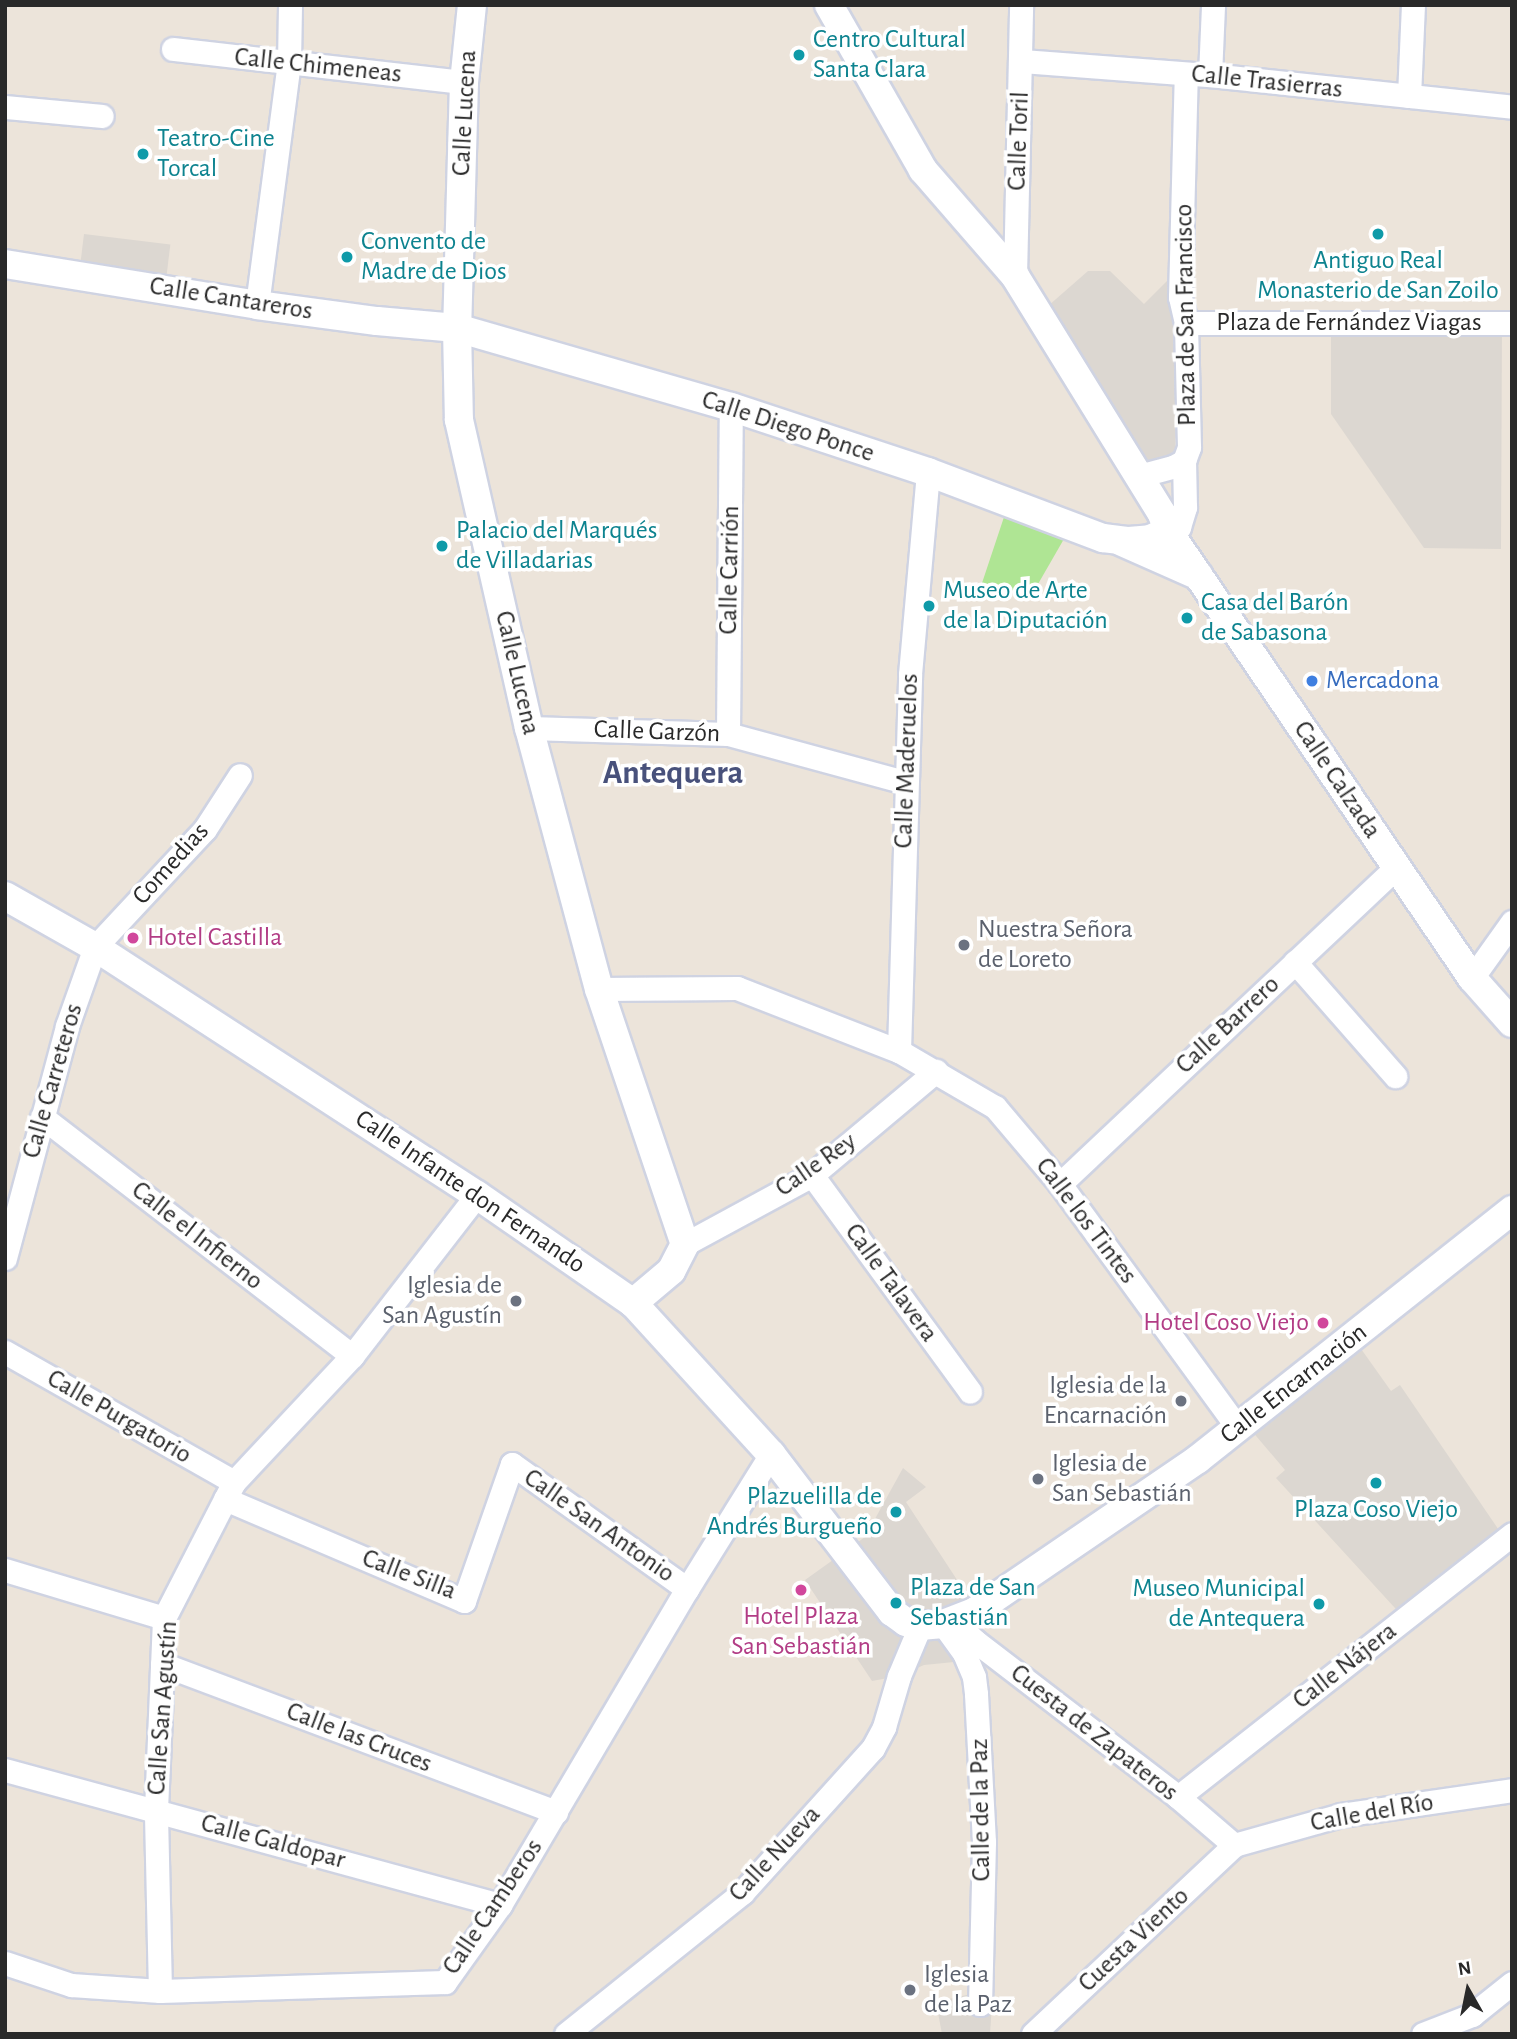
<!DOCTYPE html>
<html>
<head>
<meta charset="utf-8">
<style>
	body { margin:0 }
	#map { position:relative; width:1517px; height:2039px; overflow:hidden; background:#ece4da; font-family:"Alegreya Sans",sans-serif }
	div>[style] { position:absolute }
	.green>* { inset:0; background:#afe594 }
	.plaza>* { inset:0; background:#dcd7d1; transform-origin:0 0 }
	.roads { filter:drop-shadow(2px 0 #cfd3e2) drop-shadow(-2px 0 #cfd3e2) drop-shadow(0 2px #cfd3e2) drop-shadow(0 -2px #cfd3e2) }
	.minor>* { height:23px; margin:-11.5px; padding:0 11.5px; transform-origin:11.5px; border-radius:11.5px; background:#fff }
	.tertiary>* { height:28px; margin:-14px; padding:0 14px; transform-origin:14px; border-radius:14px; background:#fff }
	.dots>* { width:19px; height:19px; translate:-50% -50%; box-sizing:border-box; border:4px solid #fff; border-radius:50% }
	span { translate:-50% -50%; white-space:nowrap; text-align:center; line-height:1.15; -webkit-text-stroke:7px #fff; paint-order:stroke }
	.culture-label { font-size:26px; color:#0d838f }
	.left { translate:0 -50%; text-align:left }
	.right { translate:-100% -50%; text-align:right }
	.street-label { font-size:26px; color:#292929 }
	.shop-label { font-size:26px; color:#366cbe }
	.worship-label { font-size:26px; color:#5b616d }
	.hotel-label { font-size:26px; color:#b23c85 }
	.district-label { font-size:33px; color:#48517b; font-weight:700 }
	.frame { position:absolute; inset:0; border:7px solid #292929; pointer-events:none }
	.north { position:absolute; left:1433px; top:1955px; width:70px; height:70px; -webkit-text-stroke:5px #fff; paint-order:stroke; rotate:351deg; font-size:19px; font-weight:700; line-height:28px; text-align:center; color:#292929 }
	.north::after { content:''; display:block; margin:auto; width:24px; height:32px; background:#292929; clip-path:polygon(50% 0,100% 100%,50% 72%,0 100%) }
</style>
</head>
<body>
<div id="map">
	<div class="green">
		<i style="clip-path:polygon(1008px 505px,1072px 525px,1034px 591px,980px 589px)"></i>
	</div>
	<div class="plaza">
		<i style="left:84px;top:234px;width:87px;height:40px;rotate:7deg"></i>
		<i style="clip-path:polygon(1088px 271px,1110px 271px,1144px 304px,1169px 279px,1181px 282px,1175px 452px,1152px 465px,1120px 450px,1040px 313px)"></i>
		<i style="clip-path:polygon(1502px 323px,1501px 549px,1424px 548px,1331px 414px,1331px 324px)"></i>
		<i style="clip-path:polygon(1359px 1346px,1391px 1391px,1400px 1385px,1505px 1539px,1405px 1619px,1276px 1478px,1285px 1470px,1251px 1430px)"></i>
		<i style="clip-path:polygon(903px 1468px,926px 1487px,906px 1502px,967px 1595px,983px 1630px,954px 1662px,924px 1665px,899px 1676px,872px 1681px,805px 1580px,865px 1537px)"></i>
		<i style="clip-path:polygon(993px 1989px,990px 2034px,942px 2034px,936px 2002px)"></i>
	</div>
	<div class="roads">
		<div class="minor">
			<i style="left:173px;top:49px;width:293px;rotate:6.5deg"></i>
			<i style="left:1022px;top:61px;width:189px;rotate:4.3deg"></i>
			<i style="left:1210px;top:75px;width:304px;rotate:6deg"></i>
			<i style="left:1210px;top:75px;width:70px;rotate:-87.5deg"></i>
			<i style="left:1409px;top:96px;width:91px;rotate:-87.5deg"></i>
			<i style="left:5px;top:107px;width:97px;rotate:5.3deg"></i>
			<i style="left:1015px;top:276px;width:271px;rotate:-88.7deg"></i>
			<i style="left:257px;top:305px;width:244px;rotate:-82.5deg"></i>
			<i style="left:289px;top:63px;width:58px;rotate:-89deg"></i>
			<i style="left:1186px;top:323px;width:326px"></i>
			<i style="left:1133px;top:471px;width:13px;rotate:13deg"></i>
			<i style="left:1146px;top:474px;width:28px;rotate:-15deg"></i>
			<i style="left:1173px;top:467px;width:13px;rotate:-29deg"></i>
			<i style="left:1184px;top:461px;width:15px;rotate:-70deg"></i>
			<i style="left:1189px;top:447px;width:124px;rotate:-91.4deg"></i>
			<i style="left:1186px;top:323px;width:27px;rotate:-103deg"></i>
			<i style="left:1180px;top:297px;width:223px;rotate:-88.5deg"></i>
			<i style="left:1168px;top:531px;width:12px;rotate:-20deg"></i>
			<i style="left:1179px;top:527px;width:21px;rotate:-73deg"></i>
			<i style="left:1185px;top:507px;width:46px;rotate:-91.2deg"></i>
			<i style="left:529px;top:728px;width:199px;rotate:1.7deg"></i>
			<i style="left:728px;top:734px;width:183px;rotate:15.2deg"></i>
			<i style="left:728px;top:734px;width:327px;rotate:-89.5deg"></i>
			<i style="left:1295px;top:962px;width:152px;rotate:48.7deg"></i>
			<i style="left:1472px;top:978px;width:69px;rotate:-54.5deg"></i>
			<i style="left:599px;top:989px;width:138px;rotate:-0.4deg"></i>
			<i style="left:737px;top:988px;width:174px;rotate:21.3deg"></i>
			<i style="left:899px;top:1051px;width:111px;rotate:30.3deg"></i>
			<i style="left:995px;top:1107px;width:101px;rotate:49.8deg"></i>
			<i style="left:1060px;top:1184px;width:302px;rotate:53.9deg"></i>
			<i style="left:899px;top:1051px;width:377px;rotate:-88.3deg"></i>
			<i style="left:910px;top:674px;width:203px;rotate:-84.9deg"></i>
			<i style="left:42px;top:1117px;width:391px;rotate:37.6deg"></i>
			<i style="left:812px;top:1175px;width:268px;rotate:53.9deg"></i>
			<i style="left:1060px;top:1184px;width:462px;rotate:-43.3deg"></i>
			<i style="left:685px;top:1244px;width:145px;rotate:-28.5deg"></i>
			<i style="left:812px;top:1175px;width:162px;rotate:-40deg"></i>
			<i style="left:5px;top:1258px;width:240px;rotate:-75deg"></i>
			<i style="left:67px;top:1026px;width:84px;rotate:-70.5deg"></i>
			<i style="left:95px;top:947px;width:161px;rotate:-47deg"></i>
			<i style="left:205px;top:829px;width:64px;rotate:-57.1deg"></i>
			<i style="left:5px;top:1352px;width:263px;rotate:29.6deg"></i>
			<i style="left:225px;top:1499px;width:260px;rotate:23.1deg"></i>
			<i style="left:464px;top:1601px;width:145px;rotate:-70.7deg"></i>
			<i style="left:512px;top:1464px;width:215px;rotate:35.5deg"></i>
			<i style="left:5px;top:1570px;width:166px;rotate:16.8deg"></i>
			<i style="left:954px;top:1621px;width:29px;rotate:44deg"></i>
			<i style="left:975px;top:1641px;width:256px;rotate:37.5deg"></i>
			<i style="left:1178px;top:1797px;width:74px;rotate:40.6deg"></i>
			<i style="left:943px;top:1624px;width:36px;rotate:54deg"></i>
			<i style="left:964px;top:1653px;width:26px;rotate:67deg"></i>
			<i style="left:974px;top:1677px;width:17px;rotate:83deg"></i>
			<i style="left:976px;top:1694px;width:148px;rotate:86.9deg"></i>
			<i style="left:984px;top:1842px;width:162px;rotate:91.4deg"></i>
			<i style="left:162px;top:1664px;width:421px;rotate:20.6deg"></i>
			<i style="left:5px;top:1770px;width:513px;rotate:15.26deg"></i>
			<i style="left:1178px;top:1797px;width:425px;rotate:-38.2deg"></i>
			<i style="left:5px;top:1963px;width:70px;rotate:18.4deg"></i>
			<i style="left:71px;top:1985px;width:89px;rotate:3.9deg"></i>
			<i style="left:160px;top:1991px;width:285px;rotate:-1.8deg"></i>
			<i style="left:445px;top:1982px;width:95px;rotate:-54.5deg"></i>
			<i style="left:500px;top:1905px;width:367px;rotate:-59.4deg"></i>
			<i style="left:687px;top:1589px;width:159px;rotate:-58.1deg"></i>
			<i style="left:160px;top:1991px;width:181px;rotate:-91.3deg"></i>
			<i style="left:156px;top:1810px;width:192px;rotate:-87.6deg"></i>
			<i style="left:164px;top:1618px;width:153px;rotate:-62.8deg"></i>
			<i style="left:234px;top:1482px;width:173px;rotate:-46.9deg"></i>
			<i style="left:352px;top:1356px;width:204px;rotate:-52.2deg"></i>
			<i style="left:566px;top:2034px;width:226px;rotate:-38.7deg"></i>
			<i style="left:742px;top:1893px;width:195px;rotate:-47.9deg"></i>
			<i style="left:873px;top:1748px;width:24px;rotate:-62deg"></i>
			<i style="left:884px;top:1727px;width:53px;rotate:-73.6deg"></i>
			<i style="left:899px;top:1676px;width:54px;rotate:-67.2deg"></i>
			<i style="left:1033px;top:2034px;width:276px;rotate:-43.2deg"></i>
			<i style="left:1234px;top:1845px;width:111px;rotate:-15.7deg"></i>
			<i style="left:1341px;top:1815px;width:173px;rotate:-8.3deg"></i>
			<i style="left:1423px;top:2034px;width:53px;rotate:-21.2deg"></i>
			<i style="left:1472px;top:2015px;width:51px;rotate:-38.7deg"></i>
		</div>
		<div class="tertiary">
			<i style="left:472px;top:5px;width:77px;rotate:95.9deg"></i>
			<i style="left:464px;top:82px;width:246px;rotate:91.6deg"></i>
			<i style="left:457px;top:328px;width:92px;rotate:88.8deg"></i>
			<i style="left:459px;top:420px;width:316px;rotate:77.2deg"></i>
			<i style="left:529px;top:728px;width:270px;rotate:75deg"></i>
			<i style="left:599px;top:989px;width:269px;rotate:71.4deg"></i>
			<i style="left:685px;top:1244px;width:30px;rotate:117deg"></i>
			<i style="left:671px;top:1271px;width:50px;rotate:139.9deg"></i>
			<i style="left:829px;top:5px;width:190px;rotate:60.3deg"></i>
			<i style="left:923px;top:170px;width:140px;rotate:49deg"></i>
			<i style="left:1015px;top:276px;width:280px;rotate:58.3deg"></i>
			<i style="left:1162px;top:514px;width:18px;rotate:71deg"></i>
			<i style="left:1168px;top:531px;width:541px;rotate:55.78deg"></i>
			<i style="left:1472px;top:978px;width:60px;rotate:48.4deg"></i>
			<i style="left:5px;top:264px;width:255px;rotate:9.2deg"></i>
			<i style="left:257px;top:305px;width:121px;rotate:7.6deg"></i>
			<i style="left:377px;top:321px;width:80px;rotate:5deg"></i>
			<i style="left:457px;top:328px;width:285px;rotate:16.1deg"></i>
			<i style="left:731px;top:407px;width:207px;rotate:18.3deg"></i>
			<i style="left:928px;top:472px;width:187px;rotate:20.7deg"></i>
			<i style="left:1103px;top:538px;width:26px;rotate:7deg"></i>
			<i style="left:1129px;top:541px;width:21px;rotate:-5deg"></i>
			<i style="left:1150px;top:539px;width:20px;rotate:-24deg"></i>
			<i style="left:1122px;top:542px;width:84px;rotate:23.8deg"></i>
			<i style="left:5px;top:896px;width:103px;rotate:29.5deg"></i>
			<i style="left:95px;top:947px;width:455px;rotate:33deg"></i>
			<i style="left:477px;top:1195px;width:190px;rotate:34.7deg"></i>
			<i style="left:633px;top:1303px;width:205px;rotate:47.6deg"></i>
			<i style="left:771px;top:1454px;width:199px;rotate:52.6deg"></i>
			<i style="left:892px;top:1612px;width:17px;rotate:36deg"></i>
			<i style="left:906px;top:1622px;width:15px;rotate:16deg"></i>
			<i style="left:920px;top:1626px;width:23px;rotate:-5deg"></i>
			<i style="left:943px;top:1624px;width:33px;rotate:-21deg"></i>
			<i style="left:974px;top:1612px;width:271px;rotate:-34.3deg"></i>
			<i style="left:1198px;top:1459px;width:401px;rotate:-38.4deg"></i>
		</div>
	</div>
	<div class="dots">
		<i style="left:799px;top:55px;background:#0f9aa8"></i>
		<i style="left:143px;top:154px;background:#0f9aa8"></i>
		<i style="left:1378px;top:234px;background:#0f9aa8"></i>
		<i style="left:347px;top:257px;background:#0f9aa8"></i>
		<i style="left:442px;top:546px;background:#0f9aa8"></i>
		<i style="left:929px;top:606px;background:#0f9aa8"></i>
		<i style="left:1187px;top:618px;background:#0f9aa8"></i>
		<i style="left:1312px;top:681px;background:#3f7fe0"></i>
		<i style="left:133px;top:938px;background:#d1479c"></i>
		<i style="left:964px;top:945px;background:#6b7280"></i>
		<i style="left:516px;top:1301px;background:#6b7280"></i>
		<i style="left:1323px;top:1323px;background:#d1479c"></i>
		<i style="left:1181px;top:1401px;background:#6b7280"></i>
		<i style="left:1038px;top:1479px;background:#6b7280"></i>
		<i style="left:1376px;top:1483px;background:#0f9aa8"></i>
		<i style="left:896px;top:1512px;background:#0f9aa8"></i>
		<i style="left:801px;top:1590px;background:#d1479c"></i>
		<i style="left:896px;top:1603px;background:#0f9aa8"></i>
		<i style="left:1319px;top:1604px;background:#0f9aa8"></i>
		<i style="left:910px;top:1990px;background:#6b7280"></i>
	</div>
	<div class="culture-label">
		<span class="left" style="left:813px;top:55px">Centro Cultural<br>Santa Clara</span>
		<span class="left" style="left:157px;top:154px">Teatro-Cine<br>Torcal</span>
		<span class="left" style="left:361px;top:257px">Convento de<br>Madre de Dios</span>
		<span style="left:1378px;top:276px">Antiguo Real<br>Monasterio de San Zoilo</span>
		<span class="left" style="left:456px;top:546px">Palacio del Marqués<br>de Villadarias</span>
		<span class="left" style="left:943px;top:606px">Museo de Arte<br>de la Diputación</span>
		<span class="left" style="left:1201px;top:618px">Casa del Barón<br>de Sabasona</span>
		<span class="right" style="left:882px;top:1512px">Plazuelilla de<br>Andrés Burgueño</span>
		<span style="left:1376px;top:1510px">Plaza Coso Viejo</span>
		<span class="left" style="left:910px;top:1603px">Plaza de San<br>Sebastián</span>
		<span class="right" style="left:1305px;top:1604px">Museo Municipal<br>de Antequera</span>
	</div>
	<div class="street-label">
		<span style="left:318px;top:66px;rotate:6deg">Calle Chimeneas</span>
		<span style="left:1267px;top:82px;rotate:6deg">Calle Trasierras</span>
		<span style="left:465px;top:113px;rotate:-87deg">Calle Lucena</span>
		<span style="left:1019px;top:141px;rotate:-88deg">Calle Toril</span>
		<span style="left:231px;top:299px;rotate:9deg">Calle Cantareros</span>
		<span style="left:1186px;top:315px;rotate:-91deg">Plaza de San Francisco</span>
		<span style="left:1349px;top:323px">Plaza de Fernández Viagas</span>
		<span style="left:788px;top:427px;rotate:18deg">Calle Diego Ponce</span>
		<span style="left:730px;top:570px;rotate:-89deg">Calle Carrión</span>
		<span style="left:517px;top:673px;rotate:77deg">Calle Lucena</span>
		<span style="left:657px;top:732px;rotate:2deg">Calle Garzón</span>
		<span style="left:907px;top:761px;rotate:-88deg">Calle Maderuelos</span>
		<span style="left:1337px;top:780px;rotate:56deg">Calle Calzada</span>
		<span style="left:171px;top:864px;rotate:-48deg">Comedias</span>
		<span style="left:1228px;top:1025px;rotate:-43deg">Calle Barrero</span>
		<span style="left:53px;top:1081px;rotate:-74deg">Calle Carreteros</span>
		<span style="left:816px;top:1165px;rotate:-35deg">Calle Rey</span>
		<span style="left:470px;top:1192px;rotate:34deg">Calle Infante don Fernando</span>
		<span style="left:1086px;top:1221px;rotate:53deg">Calle los Tintes</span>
		<span style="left:197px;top:1236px;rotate:38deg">Calle el Infierno</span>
		<span style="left:891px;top:1283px;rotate:54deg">Calle Talavera</span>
		<span style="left:1294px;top:1384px;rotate:-38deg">Calle Encarnación</span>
		<span style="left:119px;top:1417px;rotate:30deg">Calle Purgatorio</span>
		<span style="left:599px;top:1526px;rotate:35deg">Calle San Antonio</span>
		<span style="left:409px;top:1575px;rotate:21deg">Calle Silla</span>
		<span style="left:1345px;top:1666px;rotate:-38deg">Calle Nájera</span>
		<span style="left:163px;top:1708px;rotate:-86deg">Calle San Agustín</span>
		<span style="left:1094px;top:1733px;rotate:38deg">Cuesta de Zapateros</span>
		<span style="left:359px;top:1738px;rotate:21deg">Calle las Cruces</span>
		<span style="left:981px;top:1810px;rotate:-91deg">Calle de la Paz</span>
		<span style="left:1372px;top:1813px;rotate:-10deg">Calle del Río</span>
		<span style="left:273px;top:1842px;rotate:15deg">Calle Galdopar</span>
		<span style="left:775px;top:1854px;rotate:-47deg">Calle Nueva</span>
		<span style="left:493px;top:1907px;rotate:-56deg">Calle Camberos</span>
		<span style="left:1134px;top:1940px;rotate:-43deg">Cuesta Viento</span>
	</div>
	<div class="shop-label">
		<span class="left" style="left:1326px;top:681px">Mercadona</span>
	</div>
	<div class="worship-label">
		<span class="left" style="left:978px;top:945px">Nuestra Señora<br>de Loreto</span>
		<span class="right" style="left:502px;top:1301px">Iglesia de<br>San Agustín</span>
		<span class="right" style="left:1167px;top:1401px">Iglesia de la<br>Encarnación</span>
		<span class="left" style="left:1052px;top:1479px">Iglesia de<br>San Sebastián</span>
		<span class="left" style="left:924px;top:1990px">Iglesia<br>de la Paz</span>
	</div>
	<div class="hotel-label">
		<span class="left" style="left:147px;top:938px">Hotel Castilla</span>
		<span class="right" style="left:1309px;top:1323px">Hotel Coso Viejo</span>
		<span style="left:801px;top:1632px">Hotel Plaza<br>San Sebastián</span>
	</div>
	<div class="district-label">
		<span style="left:673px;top:774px">Antequera</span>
	</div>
	<div class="frame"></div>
	<div class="north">N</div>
</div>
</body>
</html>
